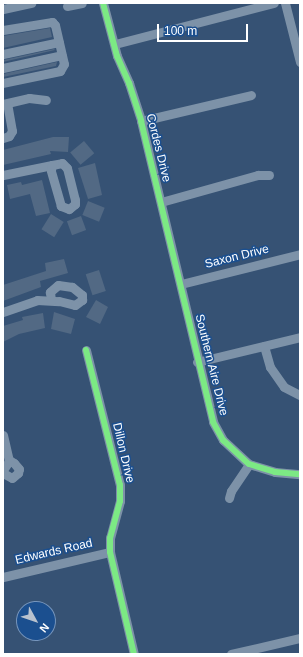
<!DOCTYPE html>
<html>
<head>
<meta charset="utf-8">
<style>
	body { margin:0 }
	#map { position:relative; width:303px; height:657px; overflow:hidden; background:#365274; font-family:Arial,sans-serif }
	div>[style] { position:absolute }
	.building>* { inset:0; background:#526984; transform-origin:0 0 }
	.minor>* { height:9px; margin:-4.5px; padding:0 4.5px; transform-origin:4.5px; border-radius:4.5px; background:#7d92a8 }
	.cycleway>* { height:6px; margin:-3px; padding:0 3px; transform-origin:3px; border-radius:3px; background:#7ce984 }
	span { translate:-50% -50%; white-space:nowrap; text-align:center; line-height:1.15; -webkit-text-stroke:3px #1b4f8f; paint-order:stroke }
	.street-label { font-size:12px; color:#fff }
	.frame { position:absolute; inset:0; border:4px solid #fff; pointer-events:none }
	.north { position:absolute; left:16px; top:601px; width:40px; height:40px; box-sizing:border-box; background:#1b4f8f; border:1px solid #7695bc; border-radius:50%; rotate:130deg; font-size:11px; font-weight:700; line-height:16px; text-align:center; color:#fff }
	.north::after { content:''; display:block; margin:auto; width:14px; height:18px; background:#b9c2ce; clip-path:polygon(50% 0,100% 100%,50% 72%,0 100%) }
	.scale { position:absolute; left:157px; top:24px; width:91px; height:18px; box-sizing:border-box; border:2px solid #fff; border-top:0; padding-left:5px; font-size:12px; line-height:14px; white-space:nowrap; color:#fff; -webkit-text-stroke:3px #1b4f8f; paint-order:stroke }
</style>
</head>
<body>
<div id="map">
	<div class="building">
		<i style="clip-path:polygon(50px 28px,52px 37px,3px 48px,3px 36px)"></i>
		<i style="clip-path:polygon(54px 49px,55px 50px,3px 62px,3px 60px)"></i>
		<i style="clip-path:polygon(57px 62px,56px 66px,3px 77px,3px 74px)"></i>
		<i style="clip-path:polygon(53px 137px,69px 137px,68px 152px,50px 151px,51px 154px,3px 165px,3px 150px)"></i>
		<i style="left:84px;top:141px;width:16px;height:18px;rotate:50deg"></i>
		<i style="clip-path:polygon(95px 163px,102px 195px,88px 199px,78px 168px)"></i>
		<i style="clip-path:polygon(42px 180px,50px 213px,36px 216px,30px 194px,10px 199px,7px 185px,21px 182px,22px 185px)"></i>
		<i style="left:88px;top:201px;width:18px;height:15px;rotate:22deg"></i>
		<i style="left:51px;top:214px;width:15px;height:18px;rotate:32deg"></i>
		<i style="left:81px;top:216px;width:15px;height:15px;rotate:70deg"></i>
		<i style="clip-path:polygon(64px 259px,68px 273px,40px 281px,41px 287px,3px 301px,3px 285px,46px 271px,45px 263px)"></i>
		<i style="left:99px;top:270px;width:22px;height:14px;rotate:72deg"></i>
		<i style="clip-path:polygon(96px 300px,108px 307px,100px 324px,86px 317px)"></i>
		<i style="clip-path:polygon(54px 312px,75px 319px,71px 334px,51px 329px)"></i>
		<i style="clip-path:polygon(43px 313px,45px 328px,19px 334px,3px 342px,3px 326px,23px 320px,22px 317px)"></i>
	</div>
	<div class="minor">
		<i style="left:103px;top:3px;width:55px;rotate:75.2deg"></i>
		<i style="left:117px;top:56px;width:30px;rotate:66deg"></i>
		<i style="left:129px;top:83px;width:40px;rotate:72deg"></i>
		<i style="left:141px;top:121px;width:309px;rotate:76.5deg"></i>
		<i style="left:213px;top:422px;width:21px;rotate:61deg"></i>
		<i style="left:223px;top:440px;width:35px;rotate:43deg"></i>
		<i style="left:249px;top:464px;width:27px;rotate:17deg"></i>
		<i style="left:275px;top:472px;width:25px;rotate:5deg"></i>
		<i style="left:285px;top:3px;width:61px;rotate:75.7deg"></i>
		<i style="left:67px;top:6px;width:15px;rotate:-11deg"></i>
		<i style="left:3px;top:9px;width:29px;rotate:-12deg"></i>
		<i style="left:3px;top:30px;width:50px;rotate:-9.3deg"></i>
		<i style="left:52px;top:22px;width:4px;rotate:45deg"></i>
		<i style="left:55px;top:25px;width:40px;rotate:77deg"></i>
		<i style="left:64px;top:64px;width:8px;rotate:120deg"></i>
		<i style="left:60px;top:71px;width:58px;rotate:168.1deg"></i>
		<i style="left:115px;top:44px;width:164px;rotate:-14.5deg"></i>
		<i style="left:3px;top:54px;width:57px;rotate:-12.1deg"></i>
		<i style="left:3px;top:68px;width:60px;rotate:-12.4deg"></i>
		<i style="left:3px;top:104px;width:27px;rotate:-13deg"></i>
		<i style="left:29px;top:98px;width:17px;rotate:7deg"></i>
		<i style="left:141px;top:121px;width:113px;rotate:-13.3deg"></i>
		<i style="left:3px;top:138px;width:6px;rotate:-18deg"></i>
		<i style="left:9px;top:136px;width:6px;rotate:-59deg"></i>
		<i style="left:12px;top:131px;width:28px;rotate:-100deg"></i>
		<i style="left:3px;top:175px;width:50px;rotate:-11.5deg"></i>
		<i style="left:52px;top:165px;width:10px;rotate:-11deg"></i>
		<i style="left:62px;top:163px;width:7px;rotate:45deg"></i>
		<i style="left:67px;top:168px;width:33px;rotate:76deg"></i>
		<i style="left:75px;top:200px;width:4px;rotate:90deg"></i>
		<i style="left:75px;top:204px;width:8px;rotate:140deg"></i>
		<i style="left:69px;top:209px;width:9px;rotate:-159deg"></i>
		<i style="left:61px;top:206px;width:37px;rotate:-106deg"></i>
		<i style="left:51px;top:170px;width:5px;rotate:-79deg"></i>
		<i style="left:161px;top:202px;width:101px;rotate:-15.6deg"></i>
		<i style="left:258px;top:175px;width:11px"></i>
		<i style="left:181px;top:284px;width:123px;rotate:-14.1deg"></i>
		<i style="left:3px;top:312px;width:36px;rotate:-19deg"></i>
		<i style="left:37px;top:300px;width:22px;rotate:3deg"></i>
		<i style="left:59px;top:301px;width:16px;rotate:14deg"></i>
		<i style="left:75px;top:305px;width:9px;rotate:-36deg"></i>
		<i style="left:82px;top:300px;width:5px;rotate:-90deg"></i>
		<i style="left:82px;top:295px;width:13px;rotate:-141deg"></i>
		<i style="left:72px;top:287px;width:14px;rotate:-172deg"></i>
		<i style="left:58px;top:285px;width:11px;rotate:139deg"></i>
		<i style="left:50px;top:292px;width:8px;rotate:83deg"></i>
		<i style="left:264px;top:346px;width:22px;rotate:74deg"></i>
		<i style="left:270px;top:367px;width:24px;rotate:55deg"></i>
		<i style="left:284px;top:387px;width:18px;rotate:27deg"></i>
		<i style="left:86px;top:350px;width:139px;rotate:75.9deg"></i>
		<i style="left:120px;top:485px;width:16px;rotate:90deg"></i>
		<i style="left:120px;top:501px;width:38px;rotate:105deg"></i>
		<i style="left:110px;top:538px;width:14px;rotate:90deg"></i>
		<i style="left:110px;top:552px;width:105px;rotate:76.8deg"></i>
		<i style="left:197px;top:362px;width:106px;rotate:-13.6deg"></i>
		<i style="left:3px;top:435px;width:27px;rotate:77deg"></i>
		<i style="left:9px;top:461px;width:11px;rotate:124deg"></i>
		<i style="left:3px;top:473px;width:10px;rotate:29deg"></i>
		<i style="left:12px;top:478px;width:8px;rotate:-40deg"></i>
		<i style="left:18px;top:473px;width:4px;rotate:-76deg"></i>
		<i style="left:19px;top:469px;width:8px;rotate:-130deg"></i>
		<i style="left:14px;top:463px;width:6px;rotate:-149deg"></i>
		<i style="left:229px;top:498px;width:7px;rotate:-74deg"></i>
		<i style="left:231px;top:491px;width:32px;rotate:-56deg"></i>
		<i style="left:3px;top:577px;width:110px;rotate:-13.2deg"></i>
		<i style="left:231px;top:654px;width:71px;rotate:-13.1deg"></i>
	</div>
	<div class="cycleway">
		<i style="left:103px;top:3px;width:55px;rotate:75.2deg"></i>
		<i style="left:117px;top:56px;width:30px;rotate:66deg"></i>
		<i style="left:129px;top:83px;width:40px;rotate:72deg"></i>
		<i style="left:141px;top:121px;width:309px;rotate:76.5deg"></i>
		<i style="left:213px;top:422px;width:21px;rotate:61deg"></i>
		<i style="left:223px;top:440px;width:35px;rotate:43deg"></i>
		<i style="left:249px;top:464px;width:27px;rotate:17deg"></i>
		<i style="left:275px;top:472px;width:25px;rotate:5deg"></i>
		<i style="left:86px;top:350px;width:139px;rotate:75.9deg"></i>
		<i style="left:120px;top:485px;width:16px;rotate:90deg"></i>
		<i style="left:120px;top:501px;width:38px;rotate:105deg"></i>
		<i style="left:110px;top:538px;width:14px;rotate:90deg"></i>
		<i style="left:110px;top:552px;width:105px;rotate:76.8deg"></i>
	</div>
	<div class="street-label">
		<span style="left:158px;top:148px;rotate:76deg">Cordes Drive</span>
		<span style="left:237px;top:257px;rotate:-14deg">Saxon Drive</span>
		<span style="left:211px;top:365px;rotate:76deg">Southern Aire Drive</span>
		<span style="left:123px;top:453px;rotate:77deg">Dillon Drive</span>
		<span style="left:54px;top:552px;rotate:-13deg">Edwards Road</span>
	</div>
	<div class="frame"></div>
	<div class="north">N</div>
	<div class="scale">100 m</div>
</div>
</body>
</html>
